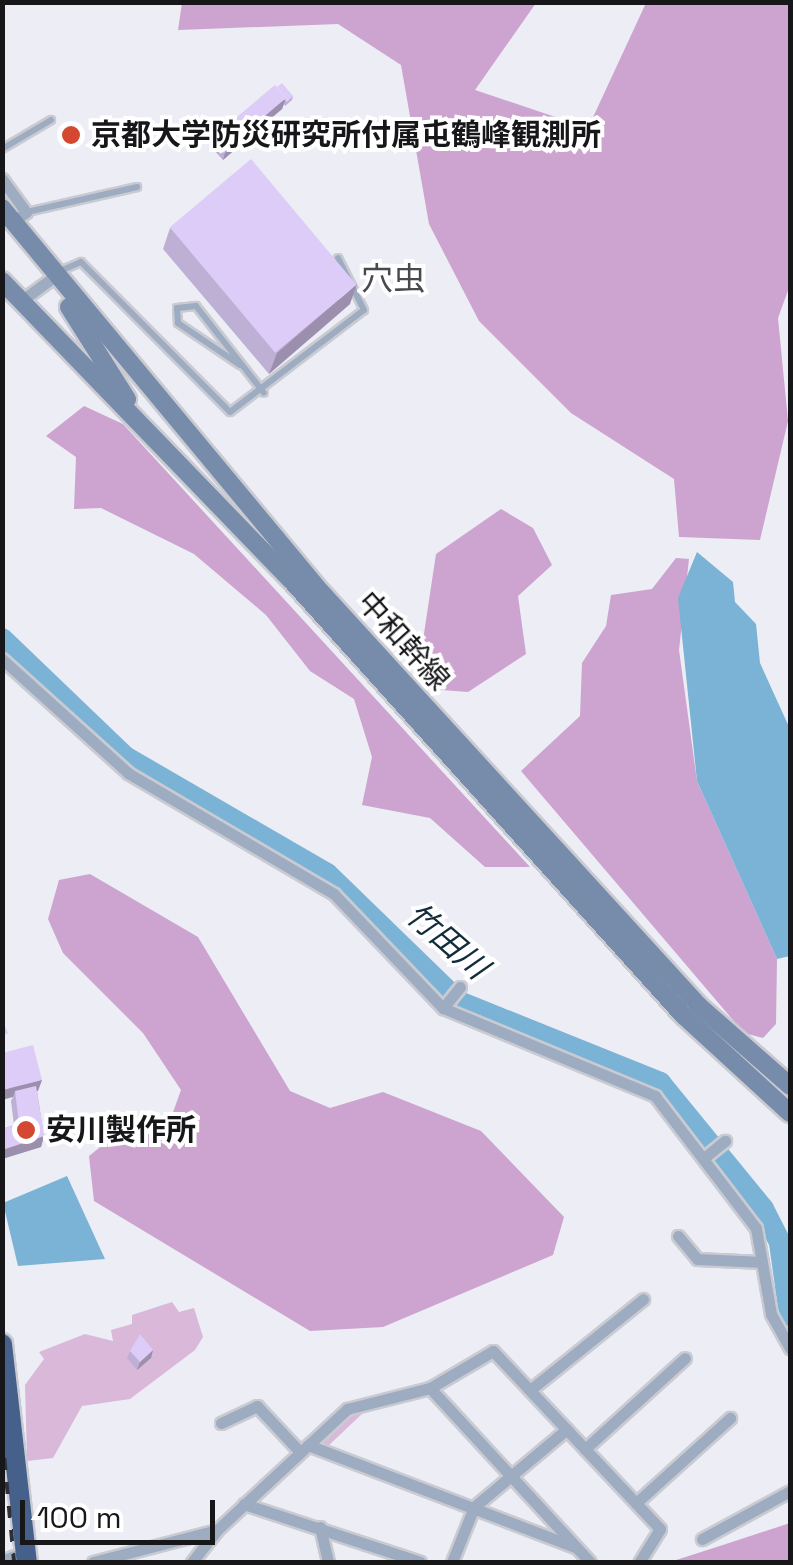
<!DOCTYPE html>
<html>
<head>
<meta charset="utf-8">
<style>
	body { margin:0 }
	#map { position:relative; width:793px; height:1565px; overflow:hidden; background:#ecedf5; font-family:"Space Grotesk","Noto Sans JP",sans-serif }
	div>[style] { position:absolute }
	.green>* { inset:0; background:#d9b8d9 }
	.forest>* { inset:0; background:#cda3cf }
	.water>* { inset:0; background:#7bb3d6 }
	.river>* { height:22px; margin:-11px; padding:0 11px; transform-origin:11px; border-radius:11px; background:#7bb3d6 }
	.roads { filter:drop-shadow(2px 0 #cacbd2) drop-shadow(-2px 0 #cacbd2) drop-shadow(0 2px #cacbd2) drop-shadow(0 -2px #cacbd2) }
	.lane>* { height:6px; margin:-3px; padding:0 3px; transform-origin:3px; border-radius:3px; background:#9dacc1 }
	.street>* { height:11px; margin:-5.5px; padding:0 5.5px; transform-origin:5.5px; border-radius:5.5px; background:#9dacc1 }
	.secondary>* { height:18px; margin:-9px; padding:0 9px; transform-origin:9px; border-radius:9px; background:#778baa }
	.highway>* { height:20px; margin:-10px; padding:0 10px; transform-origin:10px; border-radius:10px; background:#44608b }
	.rail>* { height:4px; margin-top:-2px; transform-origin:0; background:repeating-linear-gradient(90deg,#303034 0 12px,transparent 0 24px) }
	.wall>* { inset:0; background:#beafd4 }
	.shaded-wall>* { inset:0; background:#9b8fad }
	.building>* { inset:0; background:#ddccf7; transform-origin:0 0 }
	.dots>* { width:28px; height:28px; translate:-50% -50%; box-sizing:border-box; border:5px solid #fff; border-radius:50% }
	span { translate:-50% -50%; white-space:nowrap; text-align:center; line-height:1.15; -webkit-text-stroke:8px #fff; paint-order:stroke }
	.poi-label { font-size:30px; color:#17171a; font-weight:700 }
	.left { translate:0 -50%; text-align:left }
	.street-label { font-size:30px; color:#17171a }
	.neighbourhood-label { font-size:32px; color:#48484f }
	.water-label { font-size:32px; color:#122c3c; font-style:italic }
	.frame { position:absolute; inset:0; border:5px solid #17171a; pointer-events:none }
	.scale { position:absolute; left:20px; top:1500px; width:195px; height:45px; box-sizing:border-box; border:5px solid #17171a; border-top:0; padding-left:12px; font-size:30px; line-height:35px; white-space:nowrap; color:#17171a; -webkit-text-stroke:8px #fff; paint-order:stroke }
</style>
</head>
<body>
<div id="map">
	<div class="green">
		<i style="clip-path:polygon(172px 1302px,179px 1312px,194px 1308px,203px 1337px,195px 1350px,130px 1399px,82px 1406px,53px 1458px,27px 1461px,25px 1385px,44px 1359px,39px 1352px,85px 1334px,113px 1341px,111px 1330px,132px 1324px,132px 1315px)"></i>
		<i style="clip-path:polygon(347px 1409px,363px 1413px,328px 1446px,319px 1440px)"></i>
	</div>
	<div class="forest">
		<i style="clip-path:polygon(182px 3px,536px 3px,475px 90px,588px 128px,646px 3px,790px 3px,790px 285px,778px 318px,788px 421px,760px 540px,679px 537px,674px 479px,571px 413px,479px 321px,429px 224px,401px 65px,338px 24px,178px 30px)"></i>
		<i style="clip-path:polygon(84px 406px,123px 424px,530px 867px,485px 867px,430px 818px,362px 805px,372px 757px,354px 699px,310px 671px,266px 615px,194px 554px,101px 508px,74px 509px,76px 457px,46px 436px)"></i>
		<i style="clip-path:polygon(501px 509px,533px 528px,552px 565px,518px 596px,526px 654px,468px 692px,429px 689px,420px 660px,436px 554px)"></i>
		<i style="clip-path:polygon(676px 558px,689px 559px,679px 650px,697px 781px,777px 959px,776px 1024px,763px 1038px,744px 1033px,521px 771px,580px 716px,582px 663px,606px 626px,611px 595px,652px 589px)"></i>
		<i style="clip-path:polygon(90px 874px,198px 937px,290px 1091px,330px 1108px,383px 1092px,481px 1131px,564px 1217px,553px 1255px,383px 1327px,310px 1331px,94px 1201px,89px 1156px,124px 1128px,172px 1115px,181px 1090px,143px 1033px,63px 953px,48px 919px,59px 880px)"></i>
		<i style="clip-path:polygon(790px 1523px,790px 1562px,670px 1562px,729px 1543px)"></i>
	</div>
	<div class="water">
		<i style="clip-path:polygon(697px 552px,733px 582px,735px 602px,756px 624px,760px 663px,790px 729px,790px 956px,777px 959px,697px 781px,678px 598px)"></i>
		<i style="clip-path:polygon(67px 1176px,105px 1259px,18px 1266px,3px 1203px)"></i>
	</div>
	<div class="river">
		<i style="left:2px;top:639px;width:170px;rotate:43.8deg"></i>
		<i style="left:125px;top:757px;width:233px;rotate:30.1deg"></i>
		<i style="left:327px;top:874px;width:184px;rotate:44.1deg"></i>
		<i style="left:459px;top:1002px;width:217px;rotate:21.9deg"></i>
		<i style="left:660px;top:1083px;width:163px;rotate:50.7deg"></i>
		<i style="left:763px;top:1209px;width:38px;rotate:63deg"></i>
		<i style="left:780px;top:1243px;width:73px;rotate:82.1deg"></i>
	</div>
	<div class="roads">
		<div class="lane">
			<i style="left:2px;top:149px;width:57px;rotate:-30.6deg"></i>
			<i style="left:27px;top:212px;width:113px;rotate:-12.8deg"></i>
			<i style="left:60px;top:271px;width:23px;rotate:-23deg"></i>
			<i style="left:81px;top:262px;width:211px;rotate:45.2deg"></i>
			<i style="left:230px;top:412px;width:168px;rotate:-37.3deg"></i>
			<i style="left:364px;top:310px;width:58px;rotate:-116.6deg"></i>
			<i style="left:240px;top:365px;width:75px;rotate:-145.9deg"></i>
			<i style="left:178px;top:323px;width:15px;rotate:-94deg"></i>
			<i style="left:177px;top:308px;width:19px;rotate:-6deg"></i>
			<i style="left:196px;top:306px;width:110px;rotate:52deg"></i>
		</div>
		<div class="street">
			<i style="left:2px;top:179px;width:41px;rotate:54deg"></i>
			<i style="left:26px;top:212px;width:16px;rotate:142deg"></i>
			<i style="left:21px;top:301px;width:42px;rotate:-36.3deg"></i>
			<i style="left:2px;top:659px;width:170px;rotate:42.1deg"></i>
			<i style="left:128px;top:773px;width:239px;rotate:30.4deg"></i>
			<i style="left:334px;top:894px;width:158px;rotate:46.3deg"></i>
			<i style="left:443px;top:1008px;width:230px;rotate:22.5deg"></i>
			<i style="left:655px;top:1096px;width:166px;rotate:52.6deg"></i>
			<i style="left:756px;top:1228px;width:87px;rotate:80.1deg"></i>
			<i style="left:771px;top:1314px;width:39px;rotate:61deg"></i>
			<i style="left:443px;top:1008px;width:27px;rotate:-51deg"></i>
			<i style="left:705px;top:1157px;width:26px;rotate:-39deg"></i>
			<i style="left:678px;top:1236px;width:30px;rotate:50deg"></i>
			<i style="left:697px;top:1259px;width:65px;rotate:2.6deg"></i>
			<i style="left:430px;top:1388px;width:236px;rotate:47.4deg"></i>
			<i style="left:530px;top:1390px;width:145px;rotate:-38.8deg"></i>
			<i style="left:221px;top:1423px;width:40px;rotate:-25deg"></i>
			<i style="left:257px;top:1406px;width:63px;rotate:46.9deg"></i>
			<i style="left:308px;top:1445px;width:286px;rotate:20.9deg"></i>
			<i style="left:585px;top:1449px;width:135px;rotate:-42.3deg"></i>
			<i style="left:636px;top:1503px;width:127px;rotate:-42.1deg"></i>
			<i style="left:244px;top:1504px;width:185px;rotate:18.2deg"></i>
			<i style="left:320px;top:1527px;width:36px;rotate:77deg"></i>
			<i style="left:217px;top:1530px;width:178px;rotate:-42.9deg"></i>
			<i style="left:347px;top:1409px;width:86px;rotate:-14.2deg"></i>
			<i style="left:430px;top:1388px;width:73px;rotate:-30.4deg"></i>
			<i style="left:493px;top:1351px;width:244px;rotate:46.8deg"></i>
			<i style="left:660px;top:1529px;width:39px;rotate:122deg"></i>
			<i style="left:702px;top:1539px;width:100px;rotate:-28.6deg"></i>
			<i style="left:2px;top:1561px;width:26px;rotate:-21deg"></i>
			<i style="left:93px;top:1562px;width:128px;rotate:-14.5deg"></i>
			<i style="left:217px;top:1530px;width:41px;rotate:128deg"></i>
			<i style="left:452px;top:1562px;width:59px;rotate:-68.2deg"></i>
			<i style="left:474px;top:1507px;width:121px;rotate:-40deg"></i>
		</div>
		<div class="secondary">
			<i style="left:2px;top:208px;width:499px;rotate:50.3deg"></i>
			<i style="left:321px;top:592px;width:561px;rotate:47.6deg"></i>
			<i style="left:699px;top:1006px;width:121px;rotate:41.3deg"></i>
			<i style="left:2px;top:281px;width:416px;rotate:46deg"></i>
			<i style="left:291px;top:580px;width:586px;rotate:47.98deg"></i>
			<i style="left:683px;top:1015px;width:145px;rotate:42.5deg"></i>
			<i style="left:69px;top:307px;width:109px;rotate:57.8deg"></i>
		</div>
		<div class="highway">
			<i style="left:2px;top:1344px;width:219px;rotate:83.5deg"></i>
		</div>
	</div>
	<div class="rail">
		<i style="left:2px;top:1434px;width:129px;rotate:84.6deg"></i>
	</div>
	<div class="wall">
		<i style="clip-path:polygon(293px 96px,292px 100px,285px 106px,284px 104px,282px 109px,238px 146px,223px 160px,212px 148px,214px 141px,229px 129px,232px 124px)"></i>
		<i style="clip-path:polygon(170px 228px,350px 304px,269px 374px,163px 249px)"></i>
		<i style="clip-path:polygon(2px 1053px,42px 1080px,37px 1091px,44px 1136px,41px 1147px,2px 1159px,2px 1129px,14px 1125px,11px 1101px,13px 1097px)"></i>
		<i style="clip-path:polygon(153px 1350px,151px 1358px,137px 1370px,127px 1358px,130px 1351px)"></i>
	</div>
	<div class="shaded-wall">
		<i style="clip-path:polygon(286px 98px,282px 109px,238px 146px,242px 136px)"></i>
		<i style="clip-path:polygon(239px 141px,237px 148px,223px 160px,225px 153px)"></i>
		<i style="clip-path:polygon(357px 284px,350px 304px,269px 374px,277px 353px)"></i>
		<i style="clip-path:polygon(42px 1080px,38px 1091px,16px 1096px,15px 1091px,13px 1097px,2px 1100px,2px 1090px)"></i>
		<i style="clip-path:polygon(44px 1136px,41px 1147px,2px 1159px,2px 1150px)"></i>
		<i style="clip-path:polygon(153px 1350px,151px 1358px,137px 1370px,140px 1362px)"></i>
	</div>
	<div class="building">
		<i style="clip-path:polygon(282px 83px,293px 96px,287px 102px,284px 99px,286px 98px,277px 87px)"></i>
		<i style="left:275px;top:85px;width:17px;height:58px;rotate:50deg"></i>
		<i style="left:229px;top:128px;width:16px;height:20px;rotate:52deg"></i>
		<i style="left:251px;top:159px;width:164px;height:106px;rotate:50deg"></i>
		<i style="clip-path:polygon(2px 1019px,8px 1033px,2px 1036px)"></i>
		<i style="clip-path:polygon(33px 1045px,42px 1080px,2px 1090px,2px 1053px)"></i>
		<i style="clip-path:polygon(36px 1086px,44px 1136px,2px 1150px,2px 1129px,19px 1124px,15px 1091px)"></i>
		<i style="clip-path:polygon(140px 1334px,153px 1350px,140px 1362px,130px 1351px)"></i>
	</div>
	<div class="dots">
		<i style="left:71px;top:135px;background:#d44831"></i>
		<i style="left:26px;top:1130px;background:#d44831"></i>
	</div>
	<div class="poi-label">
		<span class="left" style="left:91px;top:135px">京都大学防災研究所付属屯鶴峰観測所</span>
		<span class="left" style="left:46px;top:1130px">安川製作所</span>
	</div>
	<div class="street-label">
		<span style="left:403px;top:641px;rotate:48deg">中和幹線</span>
	</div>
	<div class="neighbourhood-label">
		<span style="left:393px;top:279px">穴虫</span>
	</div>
	<div class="water-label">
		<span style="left:447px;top:941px;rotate:41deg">竹田川</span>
	</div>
	<div class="frame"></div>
	<div class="scale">100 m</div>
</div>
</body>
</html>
